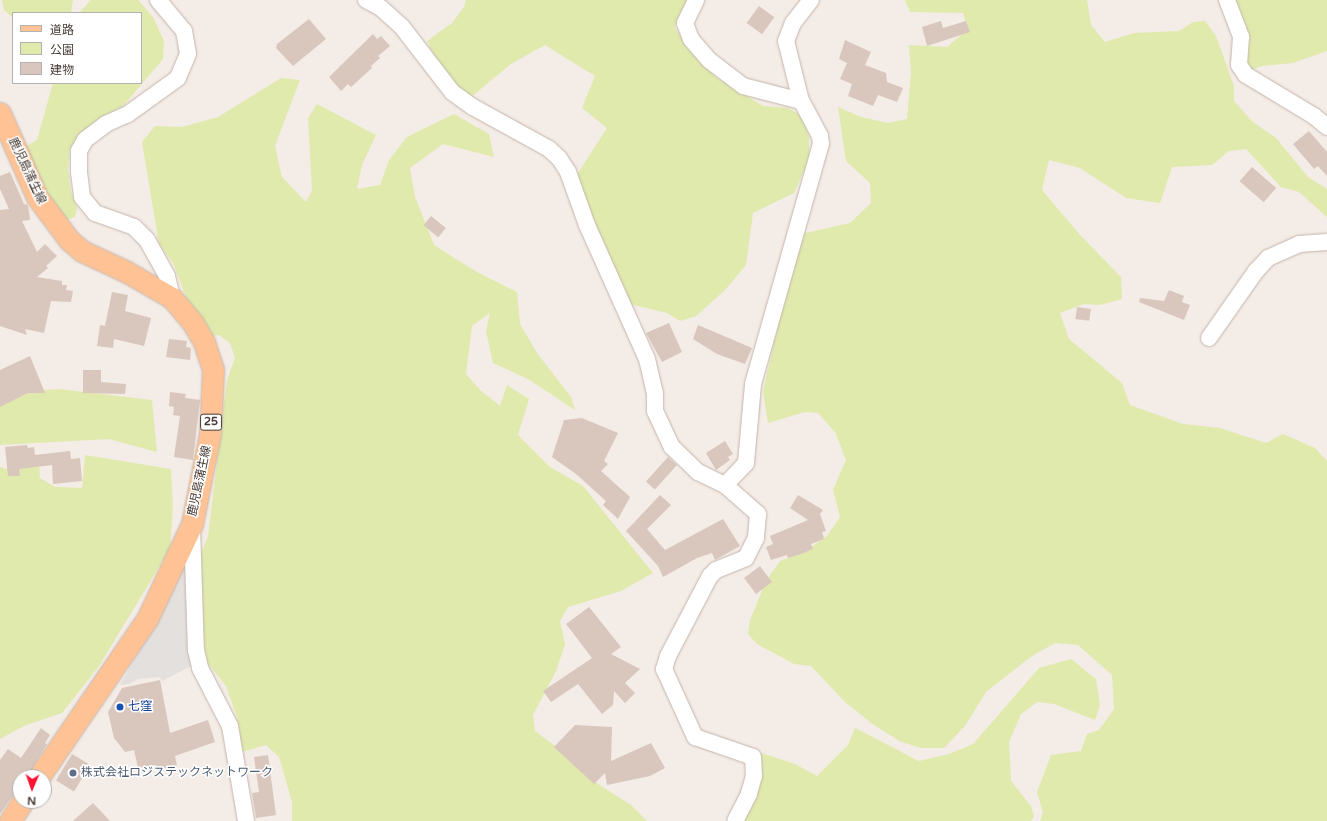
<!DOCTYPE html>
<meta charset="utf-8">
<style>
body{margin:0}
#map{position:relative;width:1327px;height:821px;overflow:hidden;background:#f4ece6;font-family:"Varela Round","Noto Sans JP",sans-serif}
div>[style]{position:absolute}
.green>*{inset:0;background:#e0eaad}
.parking>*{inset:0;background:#e4e0de}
.building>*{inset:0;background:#d9c7be;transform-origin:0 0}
.roads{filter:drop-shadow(0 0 1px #c3b4ab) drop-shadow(0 0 1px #c3b4ab)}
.minor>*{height:16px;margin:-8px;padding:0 8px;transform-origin:8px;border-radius:8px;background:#fff}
.major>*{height:21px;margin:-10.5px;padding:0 10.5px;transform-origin:10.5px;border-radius:10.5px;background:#ffc294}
.dots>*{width:11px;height:11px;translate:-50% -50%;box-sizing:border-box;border:2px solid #fff;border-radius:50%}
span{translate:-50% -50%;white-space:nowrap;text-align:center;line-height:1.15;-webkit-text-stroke:3px #fff;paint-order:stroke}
.shield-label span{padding:1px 3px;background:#fff;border:1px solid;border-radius:3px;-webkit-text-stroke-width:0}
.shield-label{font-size:11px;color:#473b35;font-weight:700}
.street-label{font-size:12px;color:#473b35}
.transit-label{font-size:12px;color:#164399}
.left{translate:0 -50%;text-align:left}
.service-label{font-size:12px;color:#4e5e75}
.legend{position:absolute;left:12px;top:12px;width:130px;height:72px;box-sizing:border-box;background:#fff;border:1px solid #b5b1ae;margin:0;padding:5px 7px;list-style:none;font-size:12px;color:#473b35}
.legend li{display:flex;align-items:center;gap:8px;height:20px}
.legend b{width:20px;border:1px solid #b5b1ae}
.north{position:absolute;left:12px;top:769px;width:40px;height:40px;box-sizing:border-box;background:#fff;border:1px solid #b5b1ae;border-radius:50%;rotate:182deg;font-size:11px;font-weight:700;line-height:16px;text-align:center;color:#473b35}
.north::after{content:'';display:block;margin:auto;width:14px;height:18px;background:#ff1232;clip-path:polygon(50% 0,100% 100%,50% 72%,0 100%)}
</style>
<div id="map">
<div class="green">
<i style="clip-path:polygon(2px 0,73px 0,71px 13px,13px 13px,13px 18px,4px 10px)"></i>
<i style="clip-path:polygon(91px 0,138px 0,153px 17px,164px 41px,163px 59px,124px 105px,82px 132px,70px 149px,68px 170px,71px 191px,77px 208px,75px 217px,64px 221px,50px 205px,25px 147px,37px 140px,53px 83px,141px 83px,141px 13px,79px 13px)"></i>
<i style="clip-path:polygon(466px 0,688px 0,677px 20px,675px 28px,693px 54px,717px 78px,763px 106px,788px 108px,802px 116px,809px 136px,809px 159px,794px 193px,753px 213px,746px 265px,725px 290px,696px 316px,680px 321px,667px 313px,630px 304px,583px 205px,578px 173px,607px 128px,582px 108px,595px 76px,545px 45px,511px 64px,471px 97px,463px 95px,442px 73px,427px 41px,452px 23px,464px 7px)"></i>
<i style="clip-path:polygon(905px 0,1087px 0,1091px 25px,1105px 42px,1134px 33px,1179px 31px,1193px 22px,1205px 21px,1216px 36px,1234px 86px,1234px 101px,1253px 122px,1276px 138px,1308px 177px,1327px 189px,1327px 217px,1299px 192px,1281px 187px,1246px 149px,1229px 151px,1212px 165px,1172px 167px,1160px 203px,1126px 198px,1080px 168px,1049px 160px,1042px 190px,1080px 235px,1121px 277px,1122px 299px,1100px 305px,1084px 304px,1060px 313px,1069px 339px,1122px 383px,1130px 405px,1183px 424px,1220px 428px,1266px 443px,1283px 434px,1315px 448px,1327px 461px,1327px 821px,1040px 821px,1043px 813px,1037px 792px,1051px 755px,1081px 751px,1087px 734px,1099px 730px,1114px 709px,1112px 675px,1078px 645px,1055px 643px,1032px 656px,986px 692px,965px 726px,944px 748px,921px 748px,901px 742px,874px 725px,845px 702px,811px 666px,794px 664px,757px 644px,748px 634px,750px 620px,766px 581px,780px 561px,804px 552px,827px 536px,840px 517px,833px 490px,846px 460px,835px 432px,818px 413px,805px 412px,768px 423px,763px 392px,786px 289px,805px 233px,850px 223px,871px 203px,870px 183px,846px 161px,838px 107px,861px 117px,888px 123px,907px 119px,911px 73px,909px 45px,947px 47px,968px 29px,963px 13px,910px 12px)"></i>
<i style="clip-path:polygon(1232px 0,1327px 0,1327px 51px,1293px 63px,1262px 66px,1246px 72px)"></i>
<i style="clip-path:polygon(281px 78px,300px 80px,275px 146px,282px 177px,306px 202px,312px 190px,308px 118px,317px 104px,376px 135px,362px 165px,357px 189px,380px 185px,389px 160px,407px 137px,454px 114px,489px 134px,494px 157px,443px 144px,410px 168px,415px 197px,434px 245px,475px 271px,517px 292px,520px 324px,537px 353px,571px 397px,575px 410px,528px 379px,493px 363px,486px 331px,490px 313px,472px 326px,466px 374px,480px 390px,500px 406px,507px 385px,529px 399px,518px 435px,550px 467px,583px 486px,653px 573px,621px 591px,568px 607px,560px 621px,565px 644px,556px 671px,533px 715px,535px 731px,567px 755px,598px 784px,631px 805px,647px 821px,292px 821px,292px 802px,279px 757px,266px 745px,242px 752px,237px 717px,226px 686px,206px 661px,197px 564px,208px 536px,224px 404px,227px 380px,235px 358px,230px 343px,219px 335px,209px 336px,188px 302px,173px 263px,159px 244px,142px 142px,155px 126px,182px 127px,218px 117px)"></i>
<i style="clip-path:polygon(59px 389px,152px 400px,157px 452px,109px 439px,0 445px,0 402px,18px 392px)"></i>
<i style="clip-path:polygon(85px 455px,171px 469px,173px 507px,170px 549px,99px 666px,62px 713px,24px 726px,0 739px,0 467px,6px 469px,39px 464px,40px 478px,55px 487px,82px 488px)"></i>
<i style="clip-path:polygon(1071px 659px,1096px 679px,1100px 705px,1095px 720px,1054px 704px,1037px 702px,1021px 714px,1009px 742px,1011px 781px,1031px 806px,1034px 816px,1031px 821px,730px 821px,738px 808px,761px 753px,795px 764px,817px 776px,848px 745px,855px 728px,919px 761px,949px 754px,973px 744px,1039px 668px)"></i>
</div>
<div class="parking">
<i style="clip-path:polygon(188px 548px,193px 665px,162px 681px,160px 677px,138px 679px,130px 684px,120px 685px,137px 655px,136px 645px)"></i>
</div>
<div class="building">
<i style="left:759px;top:6px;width:19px;height:21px;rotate:36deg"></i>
<i style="clip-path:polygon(309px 19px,326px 39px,293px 66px,276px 48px,277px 44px)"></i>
<i style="clip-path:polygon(941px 21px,943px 28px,966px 21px,970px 32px,927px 46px,922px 27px)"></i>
<i style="clip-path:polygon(373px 34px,377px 39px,381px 36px,390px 46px,378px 56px,380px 58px,371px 66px,372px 68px,351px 87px,348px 84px,341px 91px,329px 77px)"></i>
<i style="clip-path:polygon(845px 40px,871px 52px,865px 65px,886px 73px,887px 82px,903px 88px,897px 102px,878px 95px,873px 106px,848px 96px,852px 84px,840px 79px,847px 63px,839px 59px)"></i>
<i style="clip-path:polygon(1309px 131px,1327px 152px,1327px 176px,1318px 166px,1314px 169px,1293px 144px)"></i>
<i style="left:1252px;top:167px;width:32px;height:19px;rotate:41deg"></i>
<i style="clip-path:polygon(10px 172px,24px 204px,28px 205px,30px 220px,22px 221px,37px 252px,45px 244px,57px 256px,46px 266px,48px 268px,37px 277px,62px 281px,62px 285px,67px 285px,66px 290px,73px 291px,71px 302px,51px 301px,44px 333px,25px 329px,27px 335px,0 326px,0 210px,9px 209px,0 189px,0 176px)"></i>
<i style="left:431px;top:216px;width:19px;height:12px;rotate:39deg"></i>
<i style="clip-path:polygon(1169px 290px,1184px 296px,1182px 302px,1190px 305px,1184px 320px,1139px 302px,1140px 298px,1164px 301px)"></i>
<i style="clip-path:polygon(112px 292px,128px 295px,125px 311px,151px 318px,144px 346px,114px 339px,113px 348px,97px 346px,100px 325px,105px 326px)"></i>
<i style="left:1077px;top:307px;width:14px;height:12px;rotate:8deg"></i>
<i style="clip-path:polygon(669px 323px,682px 352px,662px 362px,646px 333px)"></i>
<i style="clip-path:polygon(698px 325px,752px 348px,745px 364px,717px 354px,693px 339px)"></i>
<i style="clip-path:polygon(169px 339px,187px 341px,186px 347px,191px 348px,190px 360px,166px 357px)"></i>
<i style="clip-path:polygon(30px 356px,45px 393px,28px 393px,0 407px,0 370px)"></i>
<i style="clip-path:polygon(83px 370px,101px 370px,101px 382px,126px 384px,125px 394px,83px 393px)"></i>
<i style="clip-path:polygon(170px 392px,186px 394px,185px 398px,200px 400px,193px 460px,174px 457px,180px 416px,173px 415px,174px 407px,169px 406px)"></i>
<i style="clip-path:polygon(582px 418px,618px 433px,604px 461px,608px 464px,601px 471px,630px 497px,618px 519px,603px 505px,606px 501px,576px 474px,552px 457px,564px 420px)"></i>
<i style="clip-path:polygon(725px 441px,733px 454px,728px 457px,730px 460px,716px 470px,706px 453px)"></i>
<i style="clip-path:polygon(27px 445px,28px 448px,34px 447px,35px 455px,70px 451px,71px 459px,80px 458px,82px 481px,53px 484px,52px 465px,19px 469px,20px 476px,8px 476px,5px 447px)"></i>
<i style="left:668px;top:457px;width:12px;height:33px;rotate:42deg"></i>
<i style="clip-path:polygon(660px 495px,671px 505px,647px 529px,665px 550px,723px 519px,740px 546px,715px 560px,712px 553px,697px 558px,663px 577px,658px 566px,626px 531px)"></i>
<i style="clip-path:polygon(798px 495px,823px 510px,820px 514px,826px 531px,822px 532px,824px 539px,811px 544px,813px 549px,801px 554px,788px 558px,787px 555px,771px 560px,766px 547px,773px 544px,770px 536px,808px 520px,790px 508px)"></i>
<i style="left:760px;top:566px;width:20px;height:20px;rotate:53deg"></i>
<i style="clip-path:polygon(589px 607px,621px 647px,611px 654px,640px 669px,625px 683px,635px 693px,625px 703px,614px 691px,613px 705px,602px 714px,578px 684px,551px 702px,543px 691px,592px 658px,566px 624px)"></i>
<i style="clip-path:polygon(160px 680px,170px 733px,208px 720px,215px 742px,175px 756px,177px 766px,157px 770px,156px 765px,138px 768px,134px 750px,125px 752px,114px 738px,108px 712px,122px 688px)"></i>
<i style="clip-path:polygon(575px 725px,612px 727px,611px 761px,651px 743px,665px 768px,650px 776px,607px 785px,605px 773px,594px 784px,554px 747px)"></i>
<i style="clip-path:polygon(41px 728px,50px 735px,45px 743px,47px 744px,27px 777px,20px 777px,20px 786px,0 814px,0 760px,8px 749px,21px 758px)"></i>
<i style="left:72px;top:754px;width:21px;height:31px;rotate:31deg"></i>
<i style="clip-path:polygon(268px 755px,276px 815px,256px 818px,252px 793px,259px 792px,254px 757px)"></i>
<i style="clip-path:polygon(93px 803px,110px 821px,73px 821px,85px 810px)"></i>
</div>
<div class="roads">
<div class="minor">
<i style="left:158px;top:0;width:40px;rotate:50deg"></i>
<i style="left:184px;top:31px;width:23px;rotate:80deg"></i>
<i style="left:188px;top:54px;width:26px;rotate:113deg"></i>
<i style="left:178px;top:78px;width:62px;rotate:144.2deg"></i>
<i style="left:128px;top:114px;width:24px;rotate:156deg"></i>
<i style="left:106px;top:124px;width:26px;rotate:143deg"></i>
<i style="left:85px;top:140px;width:13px;rotate:119deg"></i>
<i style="left:79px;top:151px;width:21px;rotate:90deg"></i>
<i style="left:79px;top:172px;width:25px;rotate:83deg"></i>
<i style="left:82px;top:197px;width:21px;rotate:51deg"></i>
<i style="left:95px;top:213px;width:41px;rotate:19.7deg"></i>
<i style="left:134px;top:227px;width:18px;rotate:45deg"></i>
<i style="left:147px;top:240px;width:41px;rotate:60.9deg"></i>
<i style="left:167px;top:276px;width:23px;rotate:77deg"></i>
<i style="left:366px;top:0;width:17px;rotate:28deg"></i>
<i style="left:381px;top:8px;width:28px;rotate:42deg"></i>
<i style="left:402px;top:27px;width:82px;rotate:52.4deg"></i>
<i style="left:452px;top:92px;width:26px;rotate:36deg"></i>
<i style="left:473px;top:107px;width:87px;rotate:28.9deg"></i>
<i style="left:549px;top:149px;width:13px;rotate:42deg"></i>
<i style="left:559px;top:158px;width:17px;rotate:57deg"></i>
<i style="left:568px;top:172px;width:56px;rotate:70.3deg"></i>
<i style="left:587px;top:225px;width:147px;rotate:65.9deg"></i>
<i style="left:647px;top:359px;width:36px;rotate:77deg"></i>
<i style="left:655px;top:394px;width:17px;rotate:90deg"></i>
<i style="left:655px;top:411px;width:40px;rotate:65deg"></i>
<i style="left:672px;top:447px;width:36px;rotate:44deg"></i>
<i style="left:698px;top:472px;width:30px;rotate:26deg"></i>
<i style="left:725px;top:485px;width:30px;rotate:-46deg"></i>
<i style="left:746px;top:463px;width:79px;rotate:-84.9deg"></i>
<i style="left:753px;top:384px;width:249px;rotate:-74.2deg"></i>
<i style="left:821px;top:144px;width:8px;rotate:-97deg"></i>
<i style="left:820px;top:136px;width:40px;rotate:-118deg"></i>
<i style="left:801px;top:101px;width:60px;rotate:-165.5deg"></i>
<i style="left:743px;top:86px;width:43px;rotate:-142.6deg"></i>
<i style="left:709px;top:60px;width:28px;rotate:-131deg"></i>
<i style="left:691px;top:39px;width:17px;rotate:-111deg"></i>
<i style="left:685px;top:23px;width:25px;rotate:-64deg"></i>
<i style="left:1227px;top:0;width:40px;rotate:69deg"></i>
<i style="left:1241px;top:37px;width:28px;rotate:94deg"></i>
<i style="left:1239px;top:65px;width:12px;rotate:55deg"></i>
<i style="left:1246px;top:75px;width:79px;rotate:31.1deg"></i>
<i style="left:1314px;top:116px;width:17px;rotate:40deg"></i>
<i style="left:801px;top:101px;width:62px;rotate:-104deg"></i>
<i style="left:786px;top:41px;width:19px;rotate:-69deg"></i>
<i style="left:793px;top:23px;width:29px;rotate:-52deg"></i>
<i style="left:1209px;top:338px;width:82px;rotate:-55deg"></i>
<i style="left:1256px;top:271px;width:18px;rotate:-47deg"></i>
<i style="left:1268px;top:258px;width:34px;rotate:-24deg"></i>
<i style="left:1299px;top:244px;width:28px;rotate:-4deg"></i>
<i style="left:725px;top:485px;width:44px;rotate:41.3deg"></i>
<i style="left:758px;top:514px;width:24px;rotate:95deg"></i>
<i style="left:756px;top:538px;width:22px;rotate:117deg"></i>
<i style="left:746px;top:558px;width:32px;rotate:158deg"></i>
<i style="left:716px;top:570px;width:8px;rotate:135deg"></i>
<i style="left:710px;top:576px;width:90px;rotate:117.7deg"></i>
<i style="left:668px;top:656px;width:14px;rotate:107deg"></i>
<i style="left:664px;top:669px;width:75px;rotate:65.5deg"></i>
<i style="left:695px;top:737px;width:61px;rotate:19deg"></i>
<i style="left:753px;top:757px;width:19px;rotate:87deg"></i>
<i style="left:754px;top:776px;width:19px;rotate:106deg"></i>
<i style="left:749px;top:794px;width:30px;rotate:117deg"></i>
<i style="left:192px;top:526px;width:124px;rotate:88.2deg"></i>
<i style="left:196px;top:650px;width:18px;rotate:77deg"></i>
<i style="left:200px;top:668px;width:65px;rotate:62.7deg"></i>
<i style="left:230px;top:726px;width:96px;rotate:80.4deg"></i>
</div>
<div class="major">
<i style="left:0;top:113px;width:92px;rotate:66.2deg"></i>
<i style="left:37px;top:197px;width:54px;rotate:53.3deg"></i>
<i style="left:69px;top:240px;width:17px;rotate:40deg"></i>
<i style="left:82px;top:251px;width:50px;rotate:25deg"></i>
<i style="left:127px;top:272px;width:52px;rotate:30deg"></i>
<i style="left:172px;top:298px;width:33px;rotate:50deg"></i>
<i style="left:193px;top:323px;width:22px;rotate:60deg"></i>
<i style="left:204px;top:342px;width:29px;rotate:72deg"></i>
<i style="left:213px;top:370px;width:64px;rotate:92.7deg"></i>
<i style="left:210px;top:434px;width:92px;rotate:101.3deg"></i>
<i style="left:192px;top:524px;width:105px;rotate:115.3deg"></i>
<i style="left:147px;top:619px;width:191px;rotate:124.4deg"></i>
<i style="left:10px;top:821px;width:24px;rotate:-57deg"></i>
</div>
</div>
<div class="dots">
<i style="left:120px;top:707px;background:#1a4fb4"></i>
<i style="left:73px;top:773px;background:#5c6f8a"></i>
</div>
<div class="shield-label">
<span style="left:211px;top:422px">25</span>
</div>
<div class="street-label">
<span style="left:27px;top:171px;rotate:65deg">鹿児島蒲生線</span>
<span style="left:200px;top:481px;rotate:-78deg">鹿児島蒲生線</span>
</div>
<div class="transit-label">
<span class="left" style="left:128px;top:707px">七窪</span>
</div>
<div class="service-label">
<span class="left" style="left:81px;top:773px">株式会社ロジステックネットワーク</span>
</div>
<ul class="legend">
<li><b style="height:5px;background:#ffc294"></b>道路</li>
<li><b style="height:11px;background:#e0eaad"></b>公園</li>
<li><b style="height:11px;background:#d9c7be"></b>建物</li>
</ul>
<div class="north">N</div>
</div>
